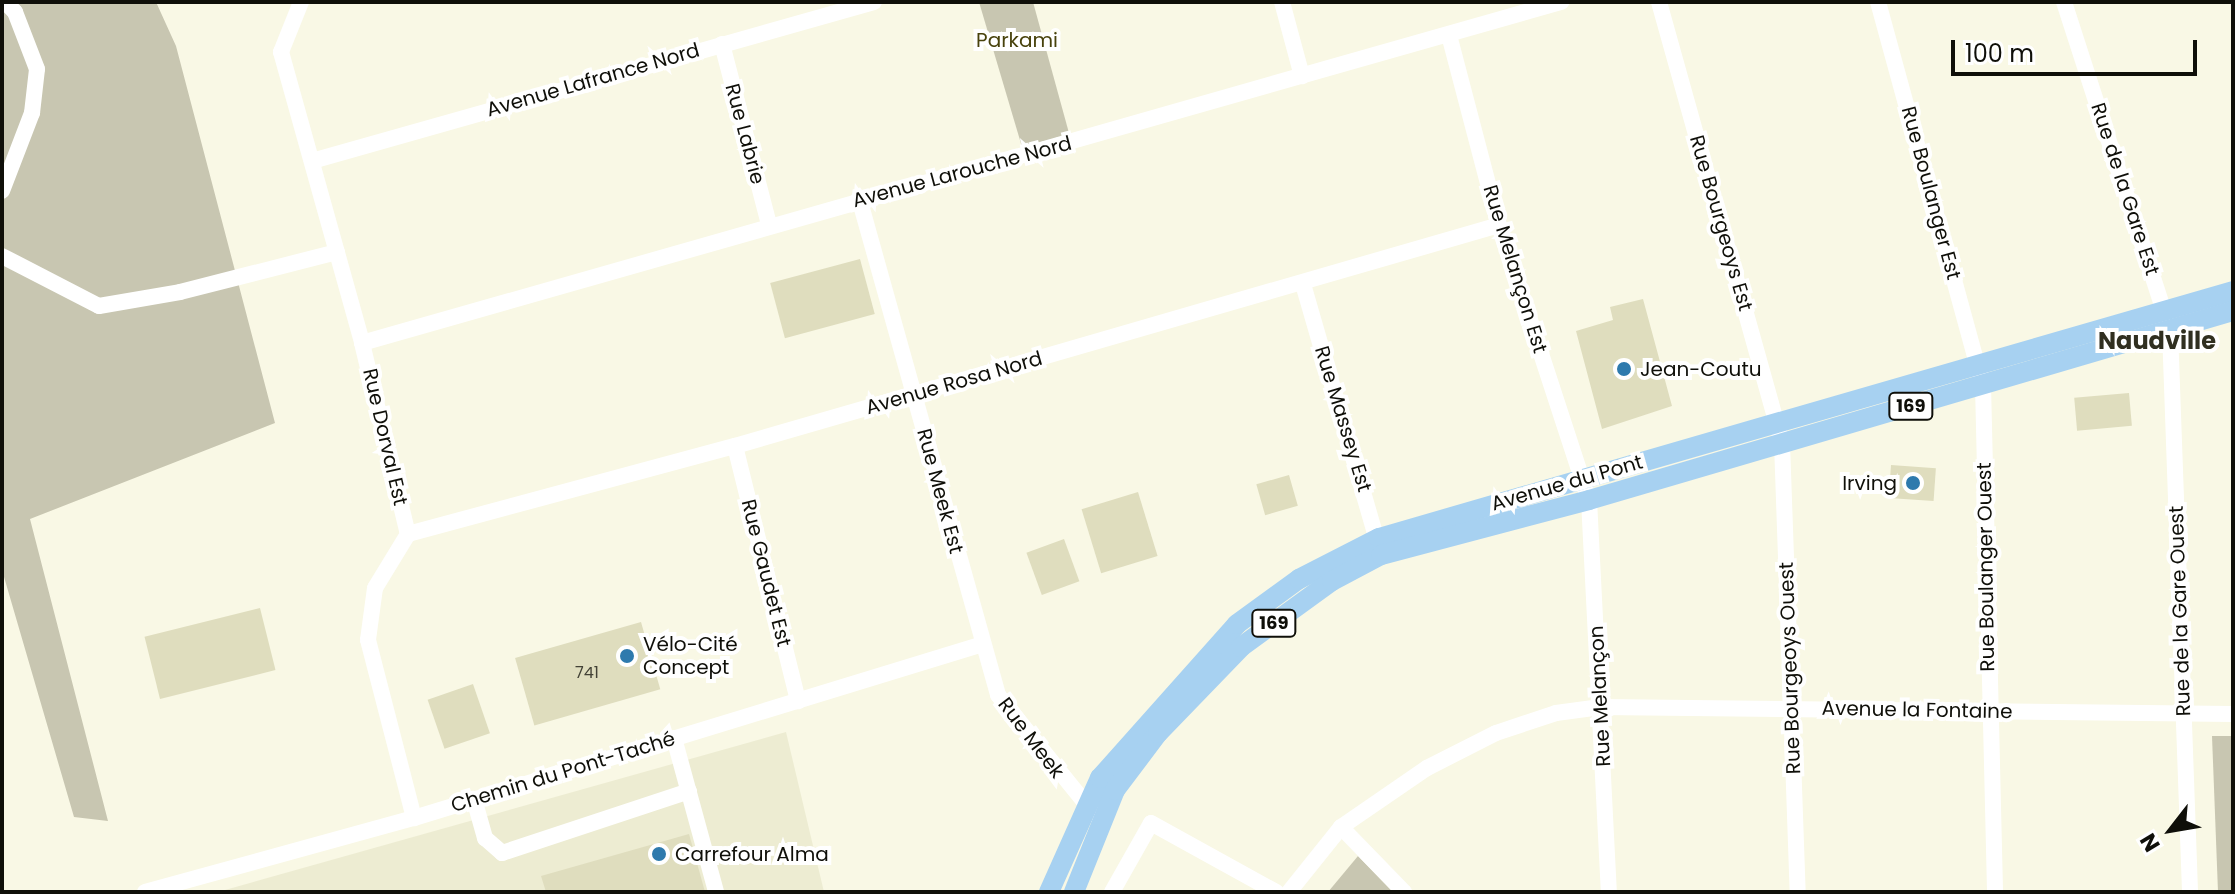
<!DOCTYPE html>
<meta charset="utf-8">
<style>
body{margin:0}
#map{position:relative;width:2235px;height:894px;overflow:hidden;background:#f9f8e5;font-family:Poppins,sans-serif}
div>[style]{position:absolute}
.built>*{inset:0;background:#edecd2}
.green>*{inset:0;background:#c8c6b1}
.building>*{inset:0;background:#dfddbe;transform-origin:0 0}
.minor>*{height:16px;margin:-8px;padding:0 8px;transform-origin:8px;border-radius:8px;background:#fff}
.major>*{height:20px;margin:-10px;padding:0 10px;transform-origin:10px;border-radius:10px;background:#a7d1f1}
.dots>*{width:22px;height:22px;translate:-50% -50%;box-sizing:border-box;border:4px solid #fff;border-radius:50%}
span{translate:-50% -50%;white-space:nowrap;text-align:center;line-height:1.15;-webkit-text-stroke:8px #fff;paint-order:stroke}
.number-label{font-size:16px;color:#434236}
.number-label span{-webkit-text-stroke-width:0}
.shield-label span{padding:2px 6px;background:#fff;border:2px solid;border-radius:6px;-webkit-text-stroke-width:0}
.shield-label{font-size:18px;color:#0f0f09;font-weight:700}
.park-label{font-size:20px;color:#48420c}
.street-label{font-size:20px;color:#0f0f09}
.poi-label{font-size:20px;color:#0f0f09}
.left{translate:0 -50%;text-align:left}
.right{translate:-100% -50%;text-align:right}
.quarter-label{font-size:24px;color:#302f20;font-weight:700}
.frame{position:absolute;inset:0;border:4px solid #0f0f09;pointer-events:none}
.north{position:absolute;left:2131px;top:790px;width:80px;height:80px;-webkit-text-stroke:6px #fff;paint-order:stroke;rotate:239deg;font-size:22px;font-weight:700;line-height:32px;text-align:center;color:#0f0f09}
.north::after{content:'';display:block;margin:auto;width:28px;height:36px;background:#0f0f09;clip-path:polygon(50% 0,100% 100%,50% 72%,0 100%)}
.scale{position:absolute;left:1951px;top:40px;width:246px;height:36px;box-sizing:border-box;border:4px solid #0f0f09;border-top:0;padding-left:10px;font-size:24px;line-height:28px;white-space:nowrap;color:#0f0f09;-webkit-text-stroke:6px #fff;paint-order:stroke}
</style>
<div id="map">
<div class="built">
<i style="clip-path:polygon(786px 732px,824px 892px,218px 892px)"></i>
</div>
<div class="green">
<i style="clip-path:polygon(2px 2px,156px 2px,176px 46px,275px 423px,30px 519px,108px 821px,74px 817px,2px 570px)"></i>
<i style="clip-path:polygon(979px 2px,1033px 2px,1072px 144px,1025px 157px)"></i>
<i style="clip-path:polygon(2212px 736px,2233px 736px,2233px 892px,2218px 892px)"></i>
<i style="clip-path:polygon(1358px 856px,1393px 892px,1328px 892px)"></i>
</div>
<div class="building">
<i style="left:860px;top:259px;width:57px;height:93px;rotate:75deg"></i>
<i style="clip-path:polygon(1643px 299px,1672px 406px,1602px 429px,1576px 331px,1613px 320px,1610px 307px)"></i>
<i style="left:2129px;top:393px;width:33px;height:55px;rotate:85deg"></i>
<i style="left:1891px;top:465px;width:45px;height:33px;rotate:4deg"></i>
<i style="left:1289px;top:475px;width:32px;height:34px;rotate:74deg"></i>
<i style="left:1138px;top:492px;width:67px;height:59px;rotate:73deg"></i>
<i style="left:1064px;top:539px;width:45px;height:40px;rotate:70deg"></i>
<i style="left:260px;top:608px;width:64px;height:119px;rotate:76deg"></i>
<i style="left:641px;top:622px;width:70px;height:131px;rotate:74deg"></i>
<i style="left:473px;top:684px;width:52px;height:48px;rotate:71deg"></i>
<i style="clip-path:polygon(689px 834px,705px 892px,546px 892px,541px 876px)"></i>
</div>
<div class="minor">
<i style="left:301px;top:2px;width:54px;rotate:111.8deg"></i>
<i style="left:281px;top:52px;width:302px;rotate:74.4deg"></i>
<i style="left:362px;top:343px;width:196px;rotate:76.5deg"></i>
<i style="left:408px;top:534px;width:63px;rotate:121.4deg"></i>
<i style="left:375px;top:588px;width:52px;rotate:97.7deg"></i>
<i style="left:368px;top:640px;width:184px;rotate:75.5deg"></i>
<i style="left:1282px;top:2px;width:77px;rotate:74.9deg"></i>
<i style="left:1659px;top:2px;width:458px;rotate:74.4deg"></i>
<i style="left:1782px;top:443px;width:449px;rotate:88deg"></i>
<i style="left:1878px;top:2px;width:397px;rotate:74.7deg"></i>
<i style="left:1983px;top:385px;width:507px;rotate:88.64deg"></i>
<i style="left:2064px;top:2px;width:345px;rotate:72.1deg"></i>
<i style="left:2170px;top:330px;width:562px;rotate:87.96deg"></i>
<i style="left:1449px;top:35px;width:196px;rotate:75.3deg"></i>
<i style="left:1499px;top:225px;width:289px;rotate:71.9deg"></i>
<i style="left:1589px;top:500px;width:393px;rotate:87.1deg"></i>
<i style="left:722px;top:44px;width:186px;rotate:75.4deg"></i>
<i style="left:312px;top:161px;width:584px;rotate:-15.8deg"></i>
<i style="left:2px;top:191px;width:84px;rotate:-69deg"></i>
<i style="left:32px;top:113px;width:44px;rotate:-83.5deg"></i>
<i style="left:37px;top:69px;width:61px;rotate:-111.1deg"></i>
<i style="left:15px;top:12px;width:14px;rotate:-135deg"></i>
<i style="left:859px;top:198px;width:516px;rotate:74.37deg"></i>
<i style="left:998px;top:695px;width:154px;rotate:51.1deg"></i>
<i style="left:2px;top:256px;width:109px;rotate:27.3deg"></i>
<i style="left:99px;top:306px;width:82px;rotate:-9.8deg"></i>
<i style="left:180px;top:292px;width:162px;rotate:-14.3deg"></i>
<i style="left:1303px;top:284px;width:277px;rotate:73.9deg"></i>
<i style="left:362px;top:343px;width:1247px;rotate:-15.88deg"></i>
<i style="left:735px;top:446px;width:263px;rotate:76.1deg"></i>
<i style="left:408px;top:534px;width:339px;rotate:-15.1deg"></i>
<i style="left:735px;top:446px;width:795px;rotate:-16.13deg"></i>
<i style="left:674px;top:738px;width:160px;rotate:74.7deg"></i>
<i style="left:474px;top:799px;width:41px;rotate:74.2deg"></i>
<i style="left:485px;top:838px;width:23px;rotate:41deg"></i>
<i style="left:502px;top:853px;width:197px;rotate:-18.3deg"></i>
<i style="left:1341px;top:827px;width:91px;rotate:45.9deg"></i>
<i style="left:145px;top:892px;width:279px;rotate:-15.4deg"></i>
<i style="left:414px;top:818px;width:592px;rotate:-17deg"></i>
<i style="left:1112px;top:892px;width:79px;rotate:-60.5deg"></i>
<i style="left:1151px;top:823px;width:143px;rotate:28.9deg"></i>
<i style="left:1289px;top:892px;width:83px;rotate:-51.3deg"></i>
<i style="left:1341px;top:827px;width:104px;rotate:-34.5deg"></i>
<i style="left:1427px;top:768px;width:77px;rotate:-26.9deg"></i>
<i style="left:1496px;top:733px;width:63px;rotate:-18.4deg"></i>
<i style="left:1556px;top:713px;width:45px;rotate:-7.6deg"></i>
<i style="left:1601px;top:707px;width:632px;rotate:0.63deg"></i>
</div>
<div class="major">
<i style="left:1049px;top:892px;width:125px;rotate:-65.9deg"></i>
<i style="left:1100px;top:778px;width:206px;rotate:-48.3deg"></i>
<i style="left:1237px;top:624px;width:77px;rotate:-36deg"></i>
<i style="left:1299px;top:579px;width:90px;rotate:-27.1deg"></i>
<i style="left:1379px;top:538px;width:889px;rotate:-16.13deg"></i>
<i style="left:1074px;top:892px;width:110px;rotate:-68.1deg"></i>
<i style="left:1115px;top:790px;width:71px;rotate:-53deg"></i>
<i style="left:1158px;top:733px;width:120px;rotate:-46deg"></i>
<i style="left:1241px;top:647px;width:112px;rotate:-36deg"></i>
<i style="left:1332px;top:581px;width:55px;rotate:-28deg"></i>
<i style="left:1381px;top:555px;width:215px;rotate:-14.8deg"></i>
<i style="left:1589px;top:500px;width:671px;rotate:-16.36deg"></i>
</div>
<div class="dots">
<i style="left:1624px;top:369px;background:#2e7aad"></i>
<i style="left:1913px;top:483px;background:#2e7aad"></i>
<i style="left:627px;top:656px;background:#2e7aad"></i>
<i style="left:659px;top:854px;background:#2e7aad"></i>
</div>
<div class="number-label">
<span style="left:587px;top:673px">741</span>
</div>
<div class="shield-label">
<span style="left:1911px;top:406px">169</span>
<span style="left:1274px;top:623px">169</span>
</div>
<div class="park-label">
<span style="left:1017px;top:40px">Parkami</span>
</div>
<div class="street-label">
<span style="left:593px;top:80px;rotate:-16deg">Avenue Lafrance Nord</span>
<span style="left:745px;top:134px;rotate:75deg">Rue Labrie</span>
<span style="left:962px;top:172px;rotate:-15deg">Avenue Larouche Nord</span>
<span style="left:2125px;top:189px;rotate:72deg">Rue de la Gare Est</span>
<span style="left:1931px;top:193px;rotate:75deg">Rue Boulanger Est</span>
<span style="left:1721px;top:223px;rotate:74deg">Rue Bourgeoys Est</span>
<span style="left:1515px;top:269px;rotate:73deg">Rue Melançon Est</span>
<span style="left:954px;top:383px;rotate:-16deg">Avenue Rosa Nord</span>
<span style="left:1343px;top:419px;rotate:73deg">Rue Massey Est</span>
<span style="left:385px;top:437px;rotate:77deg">Rue Dorval Est</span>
<span style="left:1567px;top:483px;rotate:-16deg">Avenue du Pont</span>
<span style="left:940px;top:491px;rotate:75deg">Rue Meek Est</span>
<span style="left:1986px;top:567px;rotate:-91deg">Rue Boulanger Ouest</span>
<span style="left:766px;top:573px;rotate:76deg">Rue Gaudet Est</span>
<span style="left:2180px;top:611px;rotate:-92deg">Rue de la Gare Ouest</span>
<span style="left:1790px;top:668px;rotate:-92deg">Rue Bourgeoys Ouest</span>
<span style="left:1600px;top:696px;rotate:-93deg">Rue Melançon</span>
<span style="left:1917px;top:710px;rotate:1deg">Avenue la Fontaine</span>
<span style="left:1031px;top:738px;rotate:53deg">Rue Meek</span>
<span style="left:563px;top:772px;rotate:-17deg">Chemin du Pont-Taché</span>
</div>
<div class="poi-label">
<span class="left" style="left:1640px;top:369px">Jean-Coutu</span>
<span class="right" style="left:1897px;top:483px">Irving</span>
<span class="left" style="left:643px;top:656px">Vélo-Cité<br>Concept</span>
<span class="left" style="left:675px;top:854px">Carrefour Alma</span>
</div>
<div class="quarter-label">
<span style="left:2157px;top:341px">Naudville</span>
</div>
<div class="frame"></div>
<div class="north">N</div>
<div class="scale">100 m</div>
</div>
